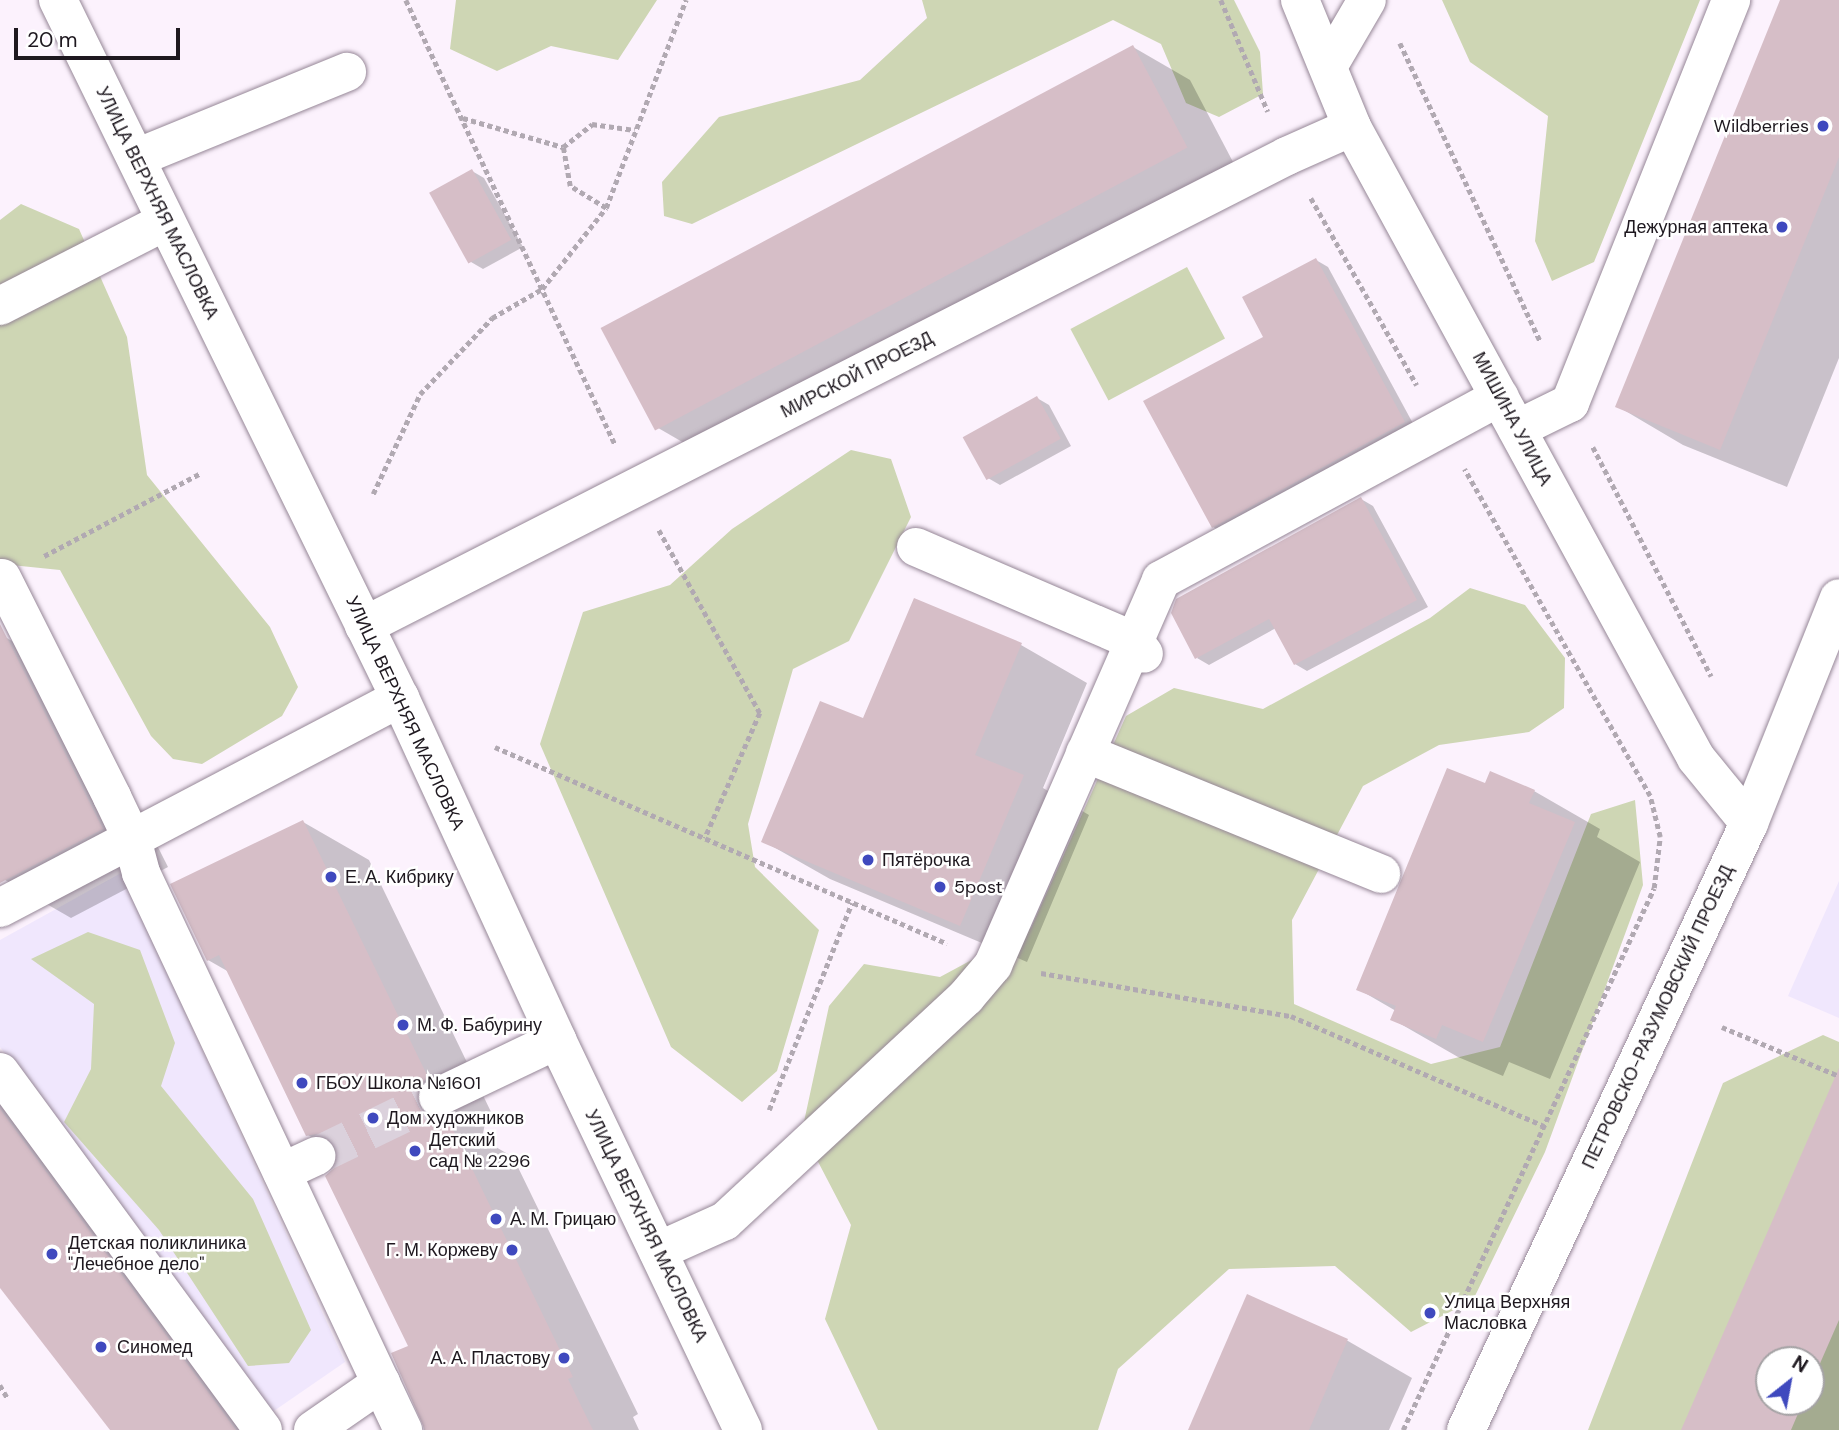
<!DOCTYPE html>
<meta charset="utf-8">
<style>
body{margin:0}
#map{position:relative;width:1839px;height:1430px;overflow:hidden;background:#fcf2fd;font-family:"DM Sans",sans-serif}
div>[style]{position:absolute}
.education>*{inset:0;background:#f0e7fd}
.green>*{inset:0;background:#ced6b4;transform-origin:0 0}
.shadow>*{inset:0;background:#0003}
.building>*{inset:0;background:#d6bec7;transform-origin:0 0}
.minor-tunnel>*{height:38px;margin-top:-19px;transform-origin:0;background:repeating-linear-gradient(90deg,#dbd1dc 0 38px,transparent 0 57px)}
.path>*{height:4.5px;margin-top:-2.25px;transform-origin:0;background:repeating-linear-gradient(90deg,#b1a9b2 0 5px,transparent 0 8.5px)}
.roads{filter:drop-shadow(0 0 2px #968797) drop-shadow(0 0 2px #968797)}
.minor>*{height:38px;margin:-19px;padding:0 19px;transform-origin:19px;border-radius:19px;background:#fff}
.dots>*{width:19px;height:19px;translate:-50% -50%;box-sizing:border-box;border:4px solid #fff;border-radius:50%}
span{translate:-50% -50%;white-space:nowrap;text-align:center;line-height:1.15;-webkit-text-stroke:5px #fff;paint-order:stroke}
.poi-label{font-size:18px;color:#1e181f}
.right{translate:-100% -50%;text-align:right}
.left{translate:0 -50%;text-align:left}
.street-label{font-size:18px;color:#1e181f}
.north{position:absolute;left:1755px;top:1346px;width:70px;height:70px;box-sizing:border-box;background:#fff;border:2px solid #a5a3a5;border-radius:50%;rotate:31deg;font-size:19px;font-weight:700;line-height:28px;text-align:center;color:#1e181f}
.north::after{content:'';display:block;margin:auto;width:24px;height:32px;background:#3f49be;clip-path:polygon(50% 0,100% 100%,50% 72%,0 100%)}
.scale{position:absolute;left:14px;top:28px;width:166px;height:32px;box-sizing:border-box;border:4px solid #1e181f;border-top:0;padding-left:9px;font-size:21px;line-height:24px;white-space:nowrap;color:#1e181f;-webkit-text-stroke:5px #fff;paint-order:stroke}
</style>
<div id="map">
<div class="education">
<i style="clip-path:polygon(121px 873px,345px 1362px,268px 1415px,0 1047px,0 940px)"></i>
<i style="clip-path:polygon(1839px 881px,1839px 1018px,1788px 996px)"></i>
</div>
<div class="green">
<i style="clip-path:polygon(456px 0,657px 0,618px 60px,551px 46px,497px 71px,450px 49px)"></i>
<i style="clip-path:polygon(922px 0,1234px 0,1260px 52px,1263px 94px,1219px 117px,1186px 103px,1161px 44px,1113px 20px,692px 224px,664px 216px,662px 182px,719px 117px,860px 80px,927px 18px)"></i>
<i style="clip-path:polygon(1442px 0,1700px 0,1594px 262px,1552px 281px,1535px 241px,1548px 116px,1470px 62px)"></i>
<i style="clip-path:polygon(21px 204px,79px 229px,127px 337px,147px 475px,270px 627px,298px 687px,282px 716px,202px 764px,173px 759px,151px 736px,60px 570px,11px 565px,0 572px,0 220px)"></i>
<i style="left:1187px;top:267px;width:81px;height:132px;rotate:62deg"></i>
<i style="clip-path:polygon(851px 450px,891px 459px,911px 517px,849px 641px,793px 669px,748px 824px,755px 867px,819px 930px,777px 1071px,742px 1102px,671px 1047px,540px 744px,583px 612px,670px 585px,732px 529px)"></i>
<i style="clip-path:polygon(1470px 588px,1525px 605px,1565px 658px,1564px 708px,1529px 732px,1439px 745px,1363px 786px,1292px 920px,1294px 1004px,1431px 1064px,1500px 1047px,1591px 814px,1635px 800px,1643px 885px,1545px 1152px,1473px 1300px,1411px 1332px,1335px 1266px,1229px 1269px,1118px 1369px,1098px 1430px,878px 1430px,825px 1319px,851px 1225px,802px 1131px,829px 1006px,864px 964px,940px 977px,1031px 928px,1126px 716px,1174px 688px,1263px 709px,1430px 618px)"></i>
<i style="clip-path:polygon(88px 932px,140px 950px,175px 1043px,161px 1086px,253px 1199px,311px 1330px,289px 1363px,248px 1366px,159px 1230px,64px 1122px,91px 1069px,94px 1004px,31px 959px)"></i>
<i style="clip-path:polygon(evenodd,1823px 1035px,1839px 1042px,1839px 1430px,1588px 1430px,1723px 1083px,1823px 1035px,1769px 1360px,1811px 1360px,1811px 1402px,1769px 1402px,1769px 1360px)"></i>
</div>
<div class="shadow">
<i style="clip-path:polygon(1782px 0,1839px 0,1839px 358px,1787px 487px,1683px 445px,1617px 406px)"></i>
<i style="clip-path:polygon(1133px 47px,1190px 80px,1243px 181px,710px 458px,653px 425px)"></i>
<i style="clip-path:polygon(472px 171px,484px 178px,523px 247px,483px 269px,471px 262px)"></i>
<i style="clip-path:polygon(1316px 260px,1328px 267px,1416px 429px,1225px 534px,1213px 527px,1266px 337px)"></i>
<i style="clip-path:polygon(1037px 398px,1049px 405px,1071px 446px,1000px 485px,988px 478px)"></i>
<i style="clip-path:polygon(1361px 499px,1373px 506px,1428px 607px,1307px 671px,1295px 664px,1276px 628px,1209px 665px,1197px 658px)"></i>
<i style="clip-path:polygon(915px 600px,1021px 645px,1087px 683px,1043px 788px,1089px 815px,1027px 962px,830px 879px,763px 841px,864px 721px)"></i>
<i style="clip-path:polygon(5px 637px,71px 675px,168px 867px,71px 918px,5px 880px,0 871px,0 639px)"></i>
<i style="clip-path:polygon(1486px 785px,1534px 791px,1600px 829px,1597px 837px,1640px 862px,1550px 1079px,1509px 1062px,1503px 1076px,1458px 1057px,1392px 1019px,1396px 1011px,1358px 989px)"></i>
<i style="clip-path:polygon(303px 822px,369px 860px,493px 1116px,485px 1123px,482px 1139px,513px 1157px,638px 1414px,633px 1417px,639px 1430px,424px 1430px,410px 1346px,336px 1169px,339px 1153px,308px 1135px,229px 972px,208px 960px)"></i>
<i style="clip-path:polygon(0 1090px,260px 1430px,112px 1430px,0 1285px)"></i>
<i style="clip-path:polygon(evenodd,1839px 1123px,1839px 1430px,1683px 1430px,1839px 1123px,1769px 1360px,1811px 1360px,1811px 1402px,1769px 1402px,1769px 1360px)"></i>
<i style="clip-path:polygon(1248px 1297px,1348px 1341px,1412px 1378px,1389px 1430px,1190px 1430px)"></i>
</div>
<div class="building">
<i style="clip-path:polygon(1780px 0,1839px 0,1839px 157px,1720px 450px,1615px 407px)"></i>
<i style="left:1133px;top:45px;width:116px;height:603px;rotate:62deg"></i>
<i style="left:472px;top:169px;width:81px;height:49px;rotate:61deg"></i>
<i style="clip-path:polygon(1316px 258px,1405px 422px,1212px 528px,1143px 401px,1263px 337px,1242px 297px)"></i>
<i style="left:1037px;top:396px;width:49px;height:85px;rotate:61deg"></i>
<i style="clip-path:polygon(1361px 497px,1417px 600px,1294px 665px,1269px 619px,1195px 659px,1171px 613px,1176px 599px)"></i>
<i style="clip-path:polygon(914px 598px,1022px 643px,975px 755px,1024px 775px,960px 926px,761px 842px,820px 701px,863px 718px)"></i>
<i style="clip-path:polygon(0 624px,103px 829px,0 883px)"></i>
<i style="clip-path:polygon(1447px 768px,1485px 783px,1490px 771px,1535px 790px,1529px 803px,1575px 822px,1483px 1042px,1442px 1025px,1436px 1039px,1390px 1020px,1396px 1006px,1356px 990px)"></i>
<i style="clip-path:polygon(303px 820px,428px 1077px,420px 1085px,416px 1095px,418px 1106px,426px 1115px,437px 1119px,447px 1117px,573px 1377px,568px 1379px,593px 1430px,425px 1430px,391px 1353px,408px 1346px,325px 1176px,334px 1168px,338px 1157px,336px 1147px,328px 1138px,317px 1134px,306px 1136px,219px 955px,207px 961px,170px 884px)"></i>
<i style="clip-path:polygon(1839px 1068px,1839px 1320px,1811px 1384px,1811px 1360px,1769px 1360px,1769px 1402px,1803px 1402px,1791px 1430px,1681px 1430px)"></i>
<i style="clip-path:polygon(0 1109px,236px 1430px,110px 1430px,0 1288px)"></i>
<i style="clip-path:polygon(1247px 1294px,1348px 1339px,1309px 1430px,1188px 1430px)"></i>
</div>
<div class="minor-tunnel">
<i style="left:316px;top:1156px;width:136px;rotate:-25.8deg"></i>
</div>
<div class="path">
<i style="left:406px;top:0;width:492px;rotate:64.8deg"></i>
<i style="left:1221px;top:0;width:121px;rotate:67.2deg"></i>
<i style="left:1400px;top:43px;width:331px;rotate:64.8deg"></i>
<i style="left:463px;top:118px;width:104px;rotate:16.2deg"></i>
<i style="left:1311px;top:198px;width:215px;rotate:60.5deg"></i>
<i style="left:606px;top:208px;width:42px;rotate:-148.6deg"></i>
<i style="left:570px;top:186px;width:40px;rotate:-100deg"></i>
<i style="left:563px;top:147px;width:37px;rotate:-38deg"></i>
<i style="left:592px;top:124px;width:43px;rotate:7.9deg"></i>
<i style="left:1593px;top:447px;width:258px;rotate:62.7deg"></i>
<i style="left:373px;top:494px;width:110px;rotate:-64.8deg"></i>
<i style="left:420px;top:394px;width:105px;rotate:-46.5deg"></i>
<i style="left:492px;top:318px;width:58px;rotate:-30.1deg"></i>
<i style="left:542px;top:289px;width:103px;rotate:-51.7deg"></i>
<i style="left:606px;top:208px;width:223px;rotate:-69deg"></i>
<i style="left:659px;top:530px;width:209px;rotate:61.1deg"></i>
<i style="left:760px;top:713px;width:137px;rotate:113.7deg"></i>
<i style="left:44px;top:556px;width:178px;rotate:-27.9deg"></i>
<i style="left:495px;top:747px;width:493px;rotate:23.5deg"></i>
<i style="left:1041px;top:973px;width:254px;rotate:9.8deg"></i>
<i style="left:1291px;top:1016px;width:276px;rotate:23.5deg"></i>
<i style="left:1722px;top:1027px;width:127px;rotate:22.7deg"></i>
<i style="left:769px;top:1110px;width:223px;rotate:-68.2deg"></i>
<i style="left:0;top:1385px;width:14px;rotate:60deg"></i>
<i style="left:1403px;top:1430px;width:597px;rotate:-65.15deg"></i>
<i style="left:1654px;top:888px;width:51px;rotate:-83.3deg"></i>
<i style="left:1660px;top:837px;width:42px;rotate:-103.7deg"></i>
<i style="left:1650px;top:796px;width:376px;rotate:-119.6deg"></i>
</div>
<div class="roads">
<div class="minor">
<i style="left:58px;top:0;width:777px;rotate:63.9deg"></i>
<i style="left:400px;top:698px;width:376px;rotate:65.3deg"></i>
<i style="left:557px;top:1040px;width:432px;rotate:64.5deg"></i>
<i style="left:1300px;top:0;width:137px;rotate:67.7deg"></i>
<i style="left:1352px;top:127px;width:719px;rotate:61.4deg"></i>
<i style="left:1696px;top:758px;width:84px;rotate:50.8deg"></i>
<i style="left:1329px;top:65px;width:75px;rotate:-59.7deg"></i>
<i style="left:136px;top:158px;width:228px;rotate:-22.2deg"></i>
<i style="left:0;top:306px;width:186px;rotate:-27.1deg"></i>
<i style="left:1517px;top:429px;width:59px;rotate:-26.1deg"></i>
<i style="left:1570px;top:403px;width:434px;rotate:-68.2deg"></i>
<i style="left:916px;top:547px;width:237px;rotate:23.3deg"></i>
<i style="left:1134px;top:641px;width:16px;rotate:52deg"></i>
<i style="left:2px;top:578px;width:245px;rotate:63.3deg"></i>
<i style="left:112px;top:797px;width:47px;rotate:64.5deg"></i>
<i style="left:132px;top:839px;width:35px;rotate:75deg"></i>
<i style="left:141px;top:873px;width:616px;rotate:64.81deg"></i>
<i style="left:364px;top:626px;width:1036px;rotate:-26.99deg"></i>
<i style="left:1287px;top:156px;width:71px;rotate:-24deg"></i>
<i style="left:1085px;top:753px;width:320px;rotate:22.2deg"></i>
<i style="left:0;top:908px;width:452px;rotate:-27.7deg"></i>
<i style="left:0;top:1072px;width:444px;rotate:53.7deg"></i>
<i style="left:438px;top:1097px;width:132px;rotate:-25.6deg"></i>
<i style="left:282px;top:1172px;width:38px;rotate:-25deg"></i>
<i style="left:658px;top:1251px;width:73px;rotate:-24.1deg"></i>
<i style="left:725px;top:1221px;width:329px;rotate:-42.9deg"></i>
<i style="left:966px;top:997px;width:42px;rotate:-49.8deg"></i>
<i style="left:993px;top:965px;width:420px;rotate:-66.4deg"></i>
<i style="left:1161px;top:580px;width:385px;rotate:-28.4deg"></i>
<i style="left:313px;top:1430px;width:83px;rotate:-34.7deg"></i>
<i style="left:1466px;top:1430px;width:670px;rotate:-65deg"></i>
<i style="left:1749px;top:823px;width:242px;rotate:-68.2deg"></i>
</div>
</div>
<div class="dots">
<i style="left:1823px;top:126px;background:#3f49be"></i>
<i style="left:1782px;top:227px;background:#3f49be"></i>
<i style="left:868px;top:860px;background:#3f49be"></i>
<i style="left:331px;top:877px;background:#3f49be"></i>
<i style="left:940px;top:887px;background:#3f49be"></i>
<i style="left:403px;top:1025px;background:#3f49be"></i>
<i style="left:302px;top:1083px;background:#3f49be"></i>
<i style="left:373px;top:1118px;background:#3f49be"></i>
<i style="left:415px;top:1151px;background:#3f49be"></i>
<i style="left:496px;top:1219px;background:#3f49be"></i>
<i style="left:512px;top:1250px;background:#3f49be"></i>
<i style="left:52px;top:1254px;background:#3f49be"></i>
<i style="left:1430px;top:1313px;background:#3f49be"></i>
<i style="left:101px;top:1347px;background:#3f49be"></i>
<i style="left:564px;top:1358px;background:#3f49be"></i>
</div>
<div class="poi-label">
<span class="right" style="left:1809px;top:126px">Wildberries</span>
<span class="right" style="left:1768px;top:227px">Дежурная аптека</span>
<span class="left" style="left:882px;top:860px">Пятёрочка</span>
<span class="left" style="left:345px;top:877px">Е. А. Кибрику</span>
<span class="left" style="left:954px;top:887px">5post</span>
<span class="left" style="left:417px;top:1025px">М. Ф. Бабурину</span>
<span class="left" style="left:316px;top:1083px">ГБОУ Школа №1601</span>
<span class="left" style="left:387px;top:1118px">Дом художников</span>
<span class="left" style="left:429px;top:1151px">Детский<br>сад № 2296</span>
<span class="left" style="left:510px;top:1219px">А. М. Грицаю</span>
<span class="left" style="left:68px;top:1254px">Детская поликлиника<br>"Лечебное дело"</span>
<span class="right" style="left:498px;top:1250px">Г. М. Коржеву</span>
<span class="left" style="left:1444px;top:1313px">Улица Верхняя<br>Масловка</span>
<span class="left" style="left:117px;top:1347px">Синомед</span>
<span class="right" style="left:550px;top:1358px">А. А. Пластову</span>
</div>
<div class="street-label">
<span style="left:157px;top:203px;rotate:64deg">УЛИЦА ВЕРХНЯЯ МАСЛОВКА</span>
<span style="left:857px;top:375px;rotate:-27deg">МИРСКОЙ ПРОЕЗД</span>
<span style="left:1512px;top:419px;rotate:62deg">МИШИНА УЛИЦА</span>
<span style="left:405px;top:713px;rotate:65deg">УЛИЦА ВЕРХНЯЯ МАСЛОВКА</span>
<span style="left:1658px;top:1017px;rotate:-65deg">ПЕТРОВСКО-РАЗУМОВСКИЙ ПРОЕЗД</span>
<span style="left:646px;top:1226px;rotate:64deg">УЛИЦА ВЕРХНЯЯ МАСЛОВКА</span>
</div>
<div class="north">N</div>
<div class="scale">20 m</div>
</div>
